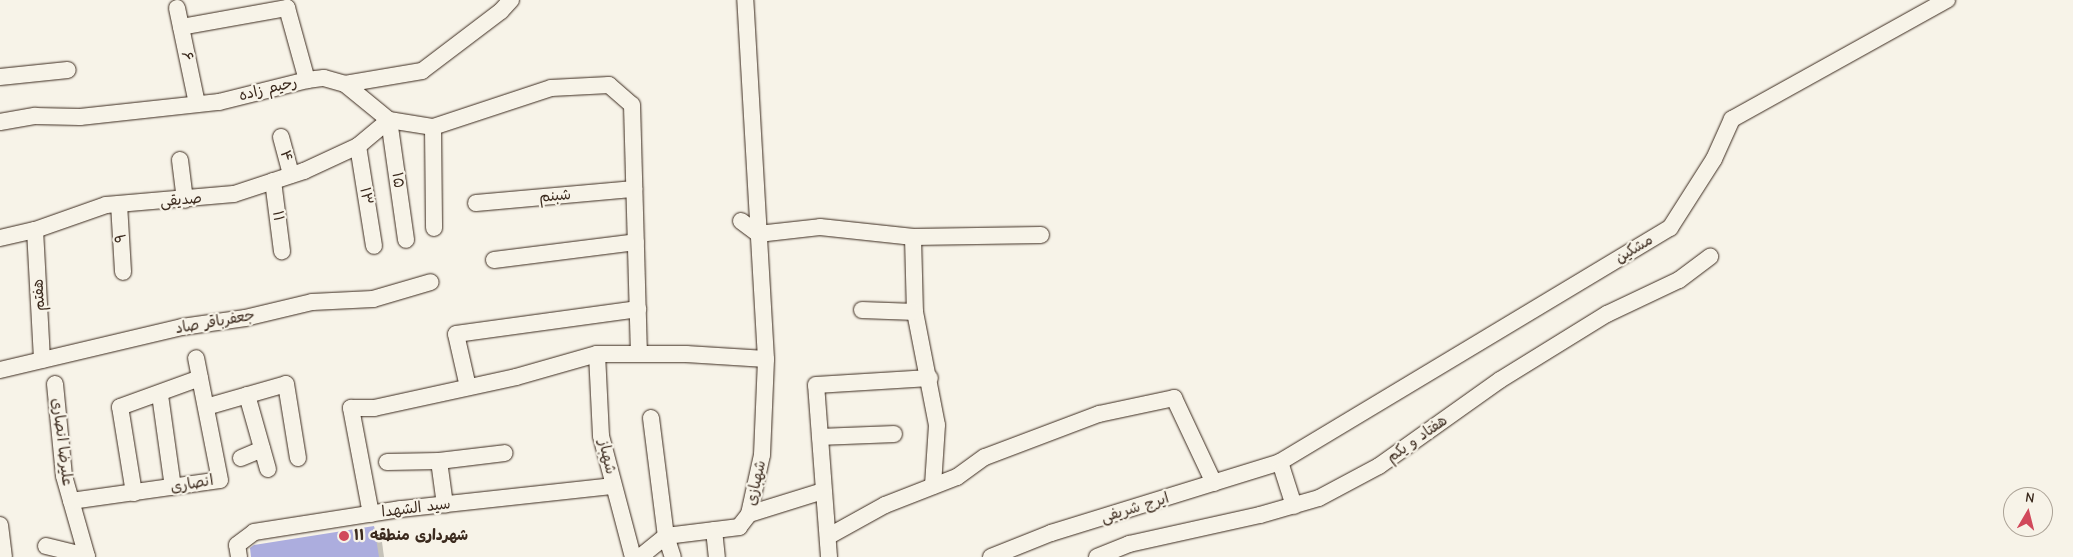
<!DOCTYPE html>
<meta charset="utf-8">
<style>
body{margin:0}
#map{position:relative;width:2073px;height:557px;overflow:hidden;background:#f7f3e8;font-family:"Comic Neue","Playpen Sans Arabic",sans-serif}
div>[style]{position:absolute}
.shadow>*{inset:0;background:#0003}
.building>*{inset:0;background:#acadde}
.roads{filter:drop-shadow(0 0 1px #3b2a1e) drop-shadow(0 0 1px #3b2a1e)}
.minor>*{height:16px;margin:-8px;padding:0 8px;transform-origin:8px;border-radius:8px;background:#f7f3e8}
.dots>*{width:14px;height:14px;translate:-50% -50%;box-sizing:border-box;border:2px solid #f7f3e8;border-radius:50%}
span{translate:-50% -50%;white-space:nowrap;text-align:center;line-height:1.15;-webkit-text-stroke:4.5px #f7f3e8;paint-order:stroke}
.street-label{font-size:15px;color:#3b2a1e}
.poi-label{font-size:15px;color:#3b2a1e;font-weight:700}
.left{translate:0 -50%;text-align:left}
.north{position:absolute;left:2003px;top:487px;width:50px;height:50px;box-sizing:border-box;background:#f7f3e8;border:1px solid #aca397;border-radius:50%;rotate:8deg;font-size:14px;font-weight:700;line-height:20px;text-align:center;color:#3b2a1e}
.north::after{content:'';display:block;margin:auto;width:18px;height:22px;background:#d1495b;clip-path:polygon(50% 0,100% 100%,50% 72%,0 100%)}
</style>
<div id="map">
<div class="shadow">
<i style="clip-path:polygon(374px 527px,382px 542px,384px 557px,252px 557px)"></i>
</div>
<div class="building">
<i style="clip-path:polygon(374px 526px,379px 557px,251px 557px,250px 548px,254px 545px)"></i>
</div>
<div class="roads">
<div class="minor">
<i style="left:177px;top:8px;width:98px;rotate:78.2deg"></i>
<i style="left:181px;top:27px;width:108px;rotate:-10.2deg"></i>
<i style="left:287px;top:8px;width:75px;rotate:74.5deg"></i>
<i style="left:0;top:77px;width:68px;rotate:-5.9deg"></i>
<i style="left:345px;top:84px;width:57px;rotate:39.3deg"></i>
<i style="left:389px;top:120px;width:45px;rotate:9deg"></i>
<i style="left:433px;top:127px;width:124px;rotate:-18.3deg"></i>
<i style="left:551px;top:88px;width:58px;rotate:-3deg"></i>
<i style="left:609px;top:85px;width:30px;rotate:41deg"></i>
<i style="left:632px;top:105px;width:249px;rotate:88.4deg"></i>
<i style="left:389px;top:120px;width:121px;rotate:81.9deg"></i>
<i style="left:0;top:122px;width:36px;rotate:-10deg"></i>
<i style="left:35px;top:116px;width:45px;rotate:1.3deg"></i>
<i style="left:80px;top:117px;width:140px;rotate:-6.2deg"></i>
<i style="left:219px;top:102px;width:91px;rotate:-14deg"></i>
<i style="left:307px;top:80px;width:17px;rotate:-7deg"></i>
<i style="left:324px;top:78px;width:22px;rotate:16deg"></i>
<i style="left:345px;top:84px;width:78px;rotate:-9.6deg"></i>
<i style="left:422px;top:71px;width:99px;rotate:-37.2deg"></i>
<i style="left:501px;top:11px;width:15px;rotate:-48deg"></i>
<i style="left:433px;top:127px;width:101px;rotate:89.4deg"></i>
<i style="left:281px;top:137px;width:39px;rotate:75deg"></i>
<i style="left:358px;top:146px;width:101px;rotate:80.9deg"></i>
<i style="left:180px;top:160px;width:40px;rotate:82.9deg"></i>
<i style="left:273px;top:181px;width:71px;rotate:82.7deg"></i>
<i style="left:476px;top:203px;width:159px;rotate:-5.1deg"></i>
<i style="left:119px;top:204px;width:68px;rotate:86.6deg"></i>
<i style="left:741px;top:221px;width:21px;rotate:37deg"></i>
<i style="left:758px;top:234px;width:62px;rotate:-6.4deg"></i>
<i style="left:820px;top:227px;width:94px;rotate:6.1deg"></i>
<i style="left:913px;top:237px;width:128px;rotate:-0.9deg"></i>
<i style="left:35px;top:230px;width:130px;rotate:86.9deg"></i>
<i style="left:913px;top:237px;width:75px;rotate:88.5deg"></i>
<i style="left:915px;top:312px;width:115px;rotate:79deg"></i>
<i style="left:937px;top:425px;width:61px;rotate:93.8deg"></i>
<i style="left:0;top:238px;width:36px;rotate:-13deg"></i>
<i style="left:35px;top:230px;width:75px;rotate:-19.4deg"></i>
<i style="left:106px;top:205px;width:128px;rotate:-4.9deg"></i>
<i style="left:234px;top:194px;width:74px;rotate:-18.2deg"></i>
<i style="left:304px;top:171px;width:60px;rotate:-24.8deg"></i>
<i style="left:358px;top:146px;width:40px;rotate:-40deg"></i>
<i style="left:494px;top:260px;width:143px;rotate:-7.2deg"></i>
<i style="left:862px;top:310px;width:53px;rotate:2.2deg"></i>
<i style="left:597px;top:354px;width:82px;rotate:87.2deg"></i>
<i style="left:601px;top:436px;width:125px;rotate:75.2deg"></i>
<i style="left:0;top:370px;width:187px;rotate:-13.3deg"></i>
<i style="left:182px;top:327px;width:64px;rotate:-8.1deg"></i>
<i style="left:245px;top:318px;width:69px;rotate:-13.4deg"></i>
<i style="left:312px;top:302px;width:61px;rotate:-2.8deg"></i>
<i style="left:373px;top:299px;width:60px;rotate:-16.3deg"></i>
<i style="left:55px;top:384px;width:92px;rotate:84.4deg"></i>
<i style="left:64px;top:476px;width:84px;rotate:74.1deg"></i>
<i style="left:468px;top:387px;width:54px;rotate:-102.8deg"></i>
<i style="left:456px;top:334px;width:184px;rotate:-7.8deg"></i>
<i style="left:160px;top:395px;width:93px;rotate:82deg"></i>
<i style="left:247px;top:395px;width:77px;rotate:74.2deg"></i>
<i style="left:206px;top:407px;width:83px;rotate:-16deg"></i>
<i style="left:286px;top:384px;width:75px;rotate:80.8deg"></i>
<i style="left:651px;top:418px;width:119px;rotate:82.8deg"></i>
<i style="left:666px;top:536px;width:22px;rotate:72deg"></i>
<i style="left:820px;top:437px;width:74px;rotate:-2.3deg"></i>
<i style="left:241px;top:458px;width:23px;rotate:-23deg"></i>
<i style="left:439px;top:461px;width:44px;rotate:82.2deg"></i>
<i style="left:387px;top:462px;width:52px;rotate:-1.1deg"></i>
<i style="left:439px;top:461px;width:66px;rotate:-6.9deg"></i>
<i style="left:1280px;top:462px;width:46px;rotate:72.3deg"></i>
<i style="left:134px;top:493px;width:87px;rotate:-99.2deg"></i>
<i style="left:120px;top:407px;width:85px;rotate:-19.9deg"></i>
<i style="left:71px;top:501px;width:150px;rotate:-8deg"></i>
<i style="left:220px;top:480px;width:124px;rotate:-101.1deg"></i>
<i style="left:371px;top:514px;width:108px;rotate:-100.7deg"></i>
<i style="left:351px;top:408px;width:23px"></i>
<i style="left:374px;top:408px;width:145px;rotate:-12.3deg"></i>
<i style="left:516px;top:377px;width:84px;rotate:-15.9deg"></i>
<i style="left:597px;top:354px;width:89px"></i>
<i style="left:686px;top:354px;width:80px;rotate:3.6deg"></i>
<i style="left:749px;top:514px;width:77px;rotate:-17.3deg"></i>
<i style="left:0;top:525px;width:32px;rotate:83deg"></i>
<i style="left:714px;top:530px;width:27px;rotate:84deg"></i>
<i style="left:829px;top:536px;width:64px;rotate:-29deg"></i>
<i style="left:885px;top:505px;width:77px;rotate:-21.3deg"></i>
<i style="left:957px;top:477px;width:34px;rotate:-36deg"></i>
<i style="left:985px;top:457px;width:122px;rotate:-20.7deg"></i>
<i style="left:1099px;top:414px;width:77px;rotate:-12deg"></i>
<i style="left:1174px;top:398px;width:94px;rotate:64.8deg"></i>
<i style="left:46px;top:546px;width:42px;rotate:13.7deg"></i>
<i style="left:239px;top:557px;width:12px;rotate:-99deg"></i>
<i style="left:237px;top:545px;width:21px;rotate:-37deg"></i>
<i style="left:254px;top:532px;width:149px;rotate:-8.9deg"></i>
<i style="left:401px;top:509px;width:213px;rotate:-6.2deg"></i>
<i style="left:640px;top:557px;width:33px;rotate:-39deg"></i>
<i style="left:666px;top:536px;width:74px;rotate:-7deg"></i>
<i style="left:739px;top:527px;width:16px;rotate:-52deg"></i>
<i style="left:749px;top:514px;width:60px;rotate:-77.6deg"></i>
<i style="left:762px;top:455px;width:96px;rotate:-87.6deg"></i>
<i style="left:766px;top:359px;width:360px;rotate:-93.3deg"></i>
<i style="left:829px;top:557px;width:172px;rotate:-94.3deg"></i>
<i style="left:816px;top:385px;width:114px;rotate:-3.5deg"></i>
<i style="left:991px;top:557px;width:65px;rotate:-21.8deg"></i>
<i style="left:1051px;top:533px;width:240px;rotate:-17.2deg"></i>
<i style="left:1280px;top:462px;width:455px;rotate:-31deg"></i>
<i style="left:1670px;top:228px;width:82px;rotate:-57.5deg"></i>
<i style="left:1714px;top:159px;width:44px;rotate:-65.8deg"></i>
<i style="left:1732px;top:119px;width:246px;rotate:-29deg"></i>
<i style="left:1097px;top:557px;width:35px;rotate:-22deg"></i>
<i style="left:1129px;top:544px;width:134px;rotate:-12.5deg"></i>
<i style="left:1260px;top:515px;width:61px;rotate:-16.1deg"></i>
<i style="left:1319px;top:498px;width:68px;rotate:-28.1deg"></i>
<i style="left:1379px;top:466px;width:148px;rotate:-35.4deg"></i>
<i style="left:1500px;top:380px;width:126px;rotate:-31.7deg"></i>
<i style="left:1607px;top:314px;width:80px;rotate:-25.3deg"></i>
<i style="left:1679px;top:280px;width:39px;rotate:-37deg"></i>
</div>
</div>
<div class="dots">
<i style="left:344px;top:536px;background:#d1495b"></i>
</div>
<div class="street-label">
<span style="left:187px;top:56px;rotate:78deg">۶</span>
<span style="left:268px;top:89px;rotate:-14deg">رحیم زاده</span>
<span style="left:286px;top:156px;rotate:76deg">۴</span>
<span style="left:398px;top:180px;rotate:82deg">۱۵</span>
<span style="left:366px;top:196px;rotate:81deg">۱۳</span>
<span style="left:555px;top:196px;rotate:-5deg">شبنم</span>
<span style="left:181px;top:200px;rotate:-5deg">صدیقی</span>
<span style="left:278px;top:216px;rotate:82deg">۱۱</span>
<span style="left:121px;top:238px;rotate:-94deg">۹</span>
<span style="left:1634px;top:249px;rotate:-31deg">مشکین</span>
<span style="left:39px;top:295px;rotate:-93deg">هفتم</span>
<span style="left:215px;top:322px;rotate:-10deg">جعفرباقر صاد</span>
<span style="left:1417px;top:439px;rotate:-35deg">هفتاد و یکم</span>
<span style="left:62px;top:442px;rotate:83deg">علیرضا انصاری</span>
<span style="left:607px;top:457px;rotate:77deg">شهباز</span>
<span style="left:756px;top:483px;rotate:-77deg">شهبازی</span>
<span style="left:192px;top:484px;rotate:-10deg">انصاری</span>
<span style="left:416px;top:508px;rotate:-7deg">سید الشهدا</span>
<span style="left:1135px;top:508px;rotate:-17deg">ایرج شریفی</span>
</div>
<div class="poi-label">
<span class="left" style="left:354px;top:536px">شهرداری منطقه ۱۱</span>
</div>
<div class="north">N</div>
</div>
